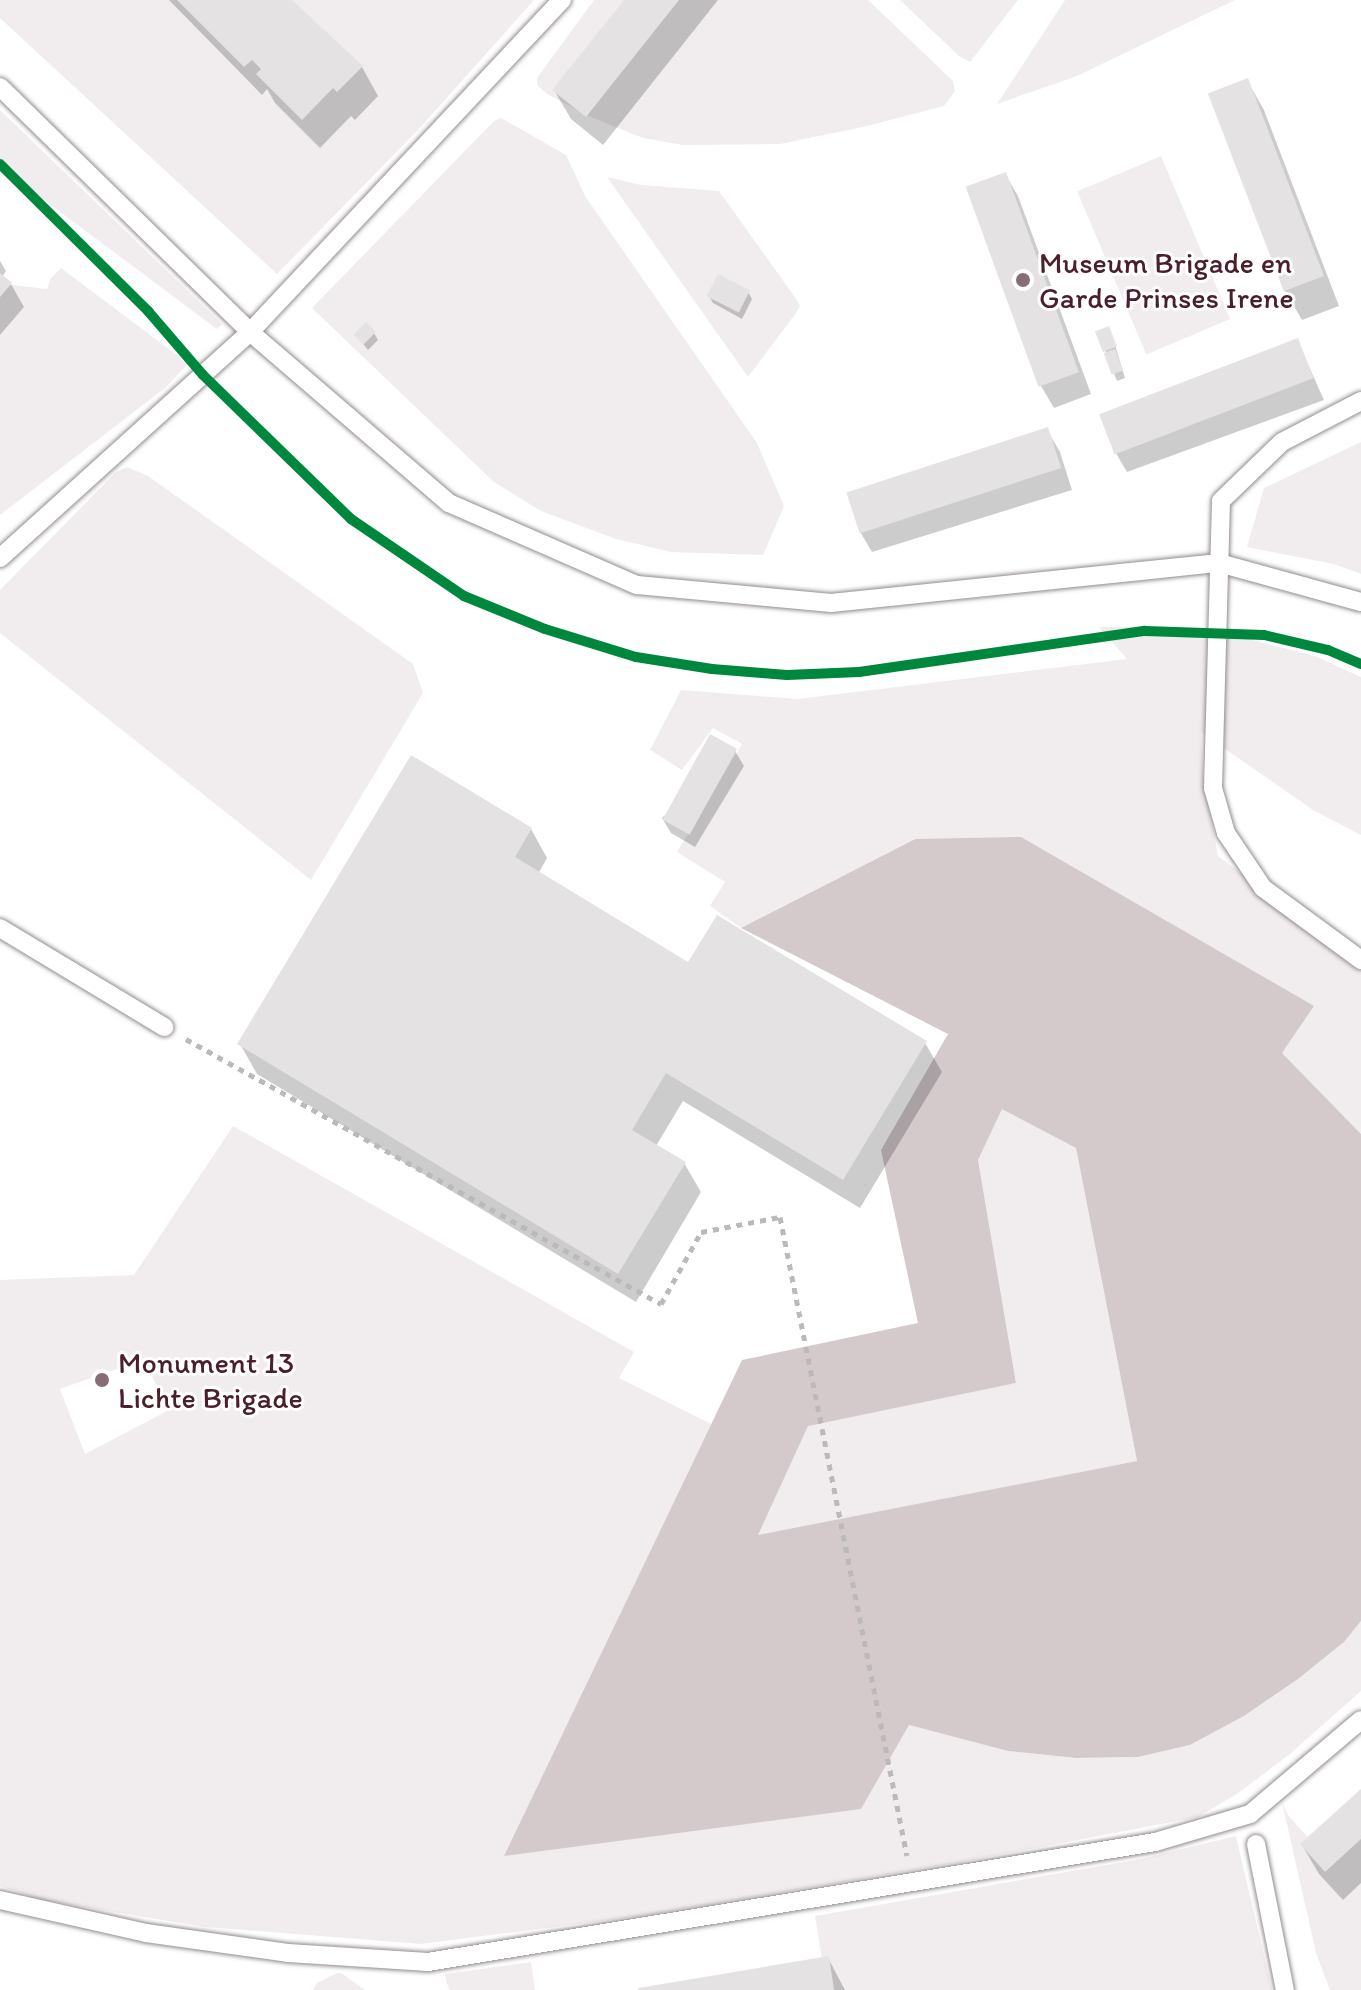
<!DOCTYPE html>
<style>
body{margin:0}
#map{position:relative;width:1361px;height:1990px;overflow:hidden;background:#fff;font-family:Itim,sans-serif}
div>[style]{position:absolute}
.built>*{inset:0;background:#f1edee;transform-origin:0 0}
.water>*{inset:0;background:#d4cacc}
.shadow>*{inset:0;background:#0003}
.building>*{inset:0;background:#e4e2e3;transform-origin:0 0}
.path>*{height:5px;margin-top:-2.5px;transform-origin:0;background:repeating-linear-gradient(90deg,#bdb8b9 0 6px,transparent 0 12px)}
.roads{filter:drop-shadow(0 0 2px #948c8e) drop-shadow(0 0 2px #948c8e)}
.service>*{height:18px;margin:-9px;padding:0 9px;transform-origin:9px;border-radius:9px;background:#fff}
.cycleway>*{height:10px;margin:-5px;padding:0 5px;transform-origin:5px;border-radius:5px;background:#00873e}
.dots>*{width:22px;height:22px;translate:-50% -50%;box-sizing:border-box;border:4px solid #fff;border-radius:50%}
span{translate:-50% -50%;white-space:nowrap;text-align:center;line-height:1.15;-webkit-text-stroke:6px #fff;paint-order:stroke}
.poi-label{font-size:30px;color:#4a1f2b}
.left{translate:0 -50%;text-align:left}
</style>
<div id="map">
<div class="built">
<i style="clip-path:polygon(0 0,534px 0,418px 130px,277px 274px,0 18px)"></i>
<i style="clip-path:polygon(594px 0,868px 0,953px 81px,955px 91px,944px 106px,863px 127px,780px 144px,683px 145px,643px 138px,593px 118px,547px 94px,537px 85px,537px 78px)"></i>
<i style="clip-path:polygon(900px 0,1018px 0,970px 62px,959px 56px)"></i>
<i style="clip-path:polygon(1065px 0,1235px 0,1077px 76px,997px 104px)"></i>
<i style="clip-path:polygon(0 110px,222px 324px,217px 329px,0 167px)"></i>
<i style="clip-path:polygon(501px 118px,566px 155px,585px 196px,757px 443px,784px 506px,763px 555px,671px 552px,616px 539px,541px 511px,494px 482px,312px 308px,494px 121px)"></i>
<i style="left:1161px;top:156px;width:177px;height:91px;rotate:67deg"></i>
<i style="clip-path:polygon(607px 177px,641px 185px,719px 191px,797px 300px,800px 306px,796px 313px,748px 377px)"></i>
<i style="clip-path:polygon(61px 268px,181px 358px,186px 366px,165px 388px,0 515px,0 289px,4px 284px,47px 289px,51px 278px)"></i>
<i style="clip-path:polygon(1361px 442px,1361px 574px,1334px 564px,1247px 547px,1264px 488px)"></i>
<i style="clip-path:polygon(127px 467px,148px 476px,413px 664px,423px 693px,311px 880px,0 633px,0 590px,116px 472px)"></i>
<i style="clip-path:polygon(1099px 627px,1179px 627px,1249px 639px,1315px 656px,1361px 677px,1361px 835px,1313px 810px,1201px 732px,1203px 778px,1218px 856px,1361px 964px,1361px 1134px,1282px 1053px,1314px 1006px,914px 839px,741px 928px,710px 906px,725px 882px,677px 852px,742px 744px,713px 728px,682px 770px,650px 750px,681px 690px,798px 699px,1127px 659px)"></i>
<i style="clip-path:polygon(1002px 1108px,1076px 1148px,1137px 1461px,757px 1536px,808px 1425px,1016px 1383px,978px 1160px)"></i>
<i style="clip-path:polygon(evenodd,233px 1126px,634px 1352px,619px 1378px,711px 1424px,505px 1856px,909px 1725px,1008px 1751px,1076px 1758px,1138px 1757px,1190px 1745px,1244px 1716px,1298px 1679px,1344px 1642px,1361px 1621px,1361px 1691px,1290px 1754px,1237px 1794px,1198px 1817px,972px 1860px,640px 1916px,421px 1944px,205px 1927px,42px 1900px,0 1886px,0 1280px,134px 1275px,233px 1126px,145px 1359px,167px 1411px,85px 1454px,60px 1389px,145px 1359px)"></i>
<i style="clip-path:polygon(1282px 1802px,1288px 1815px,1324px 1856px,1361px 1824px,1361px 1990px,1330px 1990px,1316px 1953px)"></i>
<i style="clip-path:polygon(1236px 1836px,1272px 1990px,827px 1990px,815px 1916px,1141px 1859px)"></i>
<i style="clip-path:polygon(531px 1962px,535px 1990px,450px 1990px,447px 1984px,445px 1974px)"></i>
<i style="clip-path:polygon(337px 1973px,341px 1973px,365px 1990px,313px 1990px,317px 1983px)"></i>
</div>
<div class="water">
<i style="clip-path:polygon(evenodd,1021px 837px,1314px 1006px,1282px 1053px,1361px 1134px,1361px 1621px,1344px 1642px,1298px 1679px,1244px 1716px,1190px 1745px,1138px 1757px,1076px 1758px,1008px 1751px,909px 1725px,861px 1809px,504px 1856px,742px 1360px,918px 1323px,881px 1150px,948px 1034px,741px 928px,915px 839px,1021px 837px,1002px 1109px,1076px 1148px,1137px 1461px,758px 1535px,808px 1426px,1016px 1383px,978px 1160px,1002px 1109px)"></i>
</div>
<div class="shadow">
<i style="clip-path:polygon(169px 0,290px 0,362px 67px,378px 96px,355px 120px,351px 116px,320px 148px,275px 103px,267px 89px,262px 95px)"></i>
<i style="clip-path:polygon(626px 0,718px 0,603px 145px,571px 119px,554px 90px)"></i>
<i style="clip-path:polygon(1247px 80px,1264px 110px,1339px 306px,1302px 320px,1285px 291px)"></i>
<i style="clip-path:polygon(1005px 174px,1018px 196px,1091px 394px,1054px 408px,1041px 386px,968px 188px)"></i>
<i style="clip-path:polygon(0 261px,6px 271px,2px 277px,11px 284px,24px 307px,0 335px)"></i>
<i style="clip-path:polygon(748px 292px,752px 299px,742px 319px,713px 303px,709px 296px)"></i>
<i style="clip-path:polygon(1098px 332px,1112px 335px,1125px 378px,1117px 381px)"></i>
<i style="clip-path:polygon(374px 333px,378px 340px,368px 350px,356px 335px)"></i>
<i style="clip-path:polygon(1297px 340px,1324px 400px,1127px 472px,1114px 450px)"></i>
<i style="clip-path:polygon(1047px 430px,1060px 452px,1072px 490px,872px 552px,859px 530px)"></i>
<i style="clip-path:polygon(735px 751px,744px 766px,695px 847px,671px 833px,662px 818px)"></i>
<i style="clip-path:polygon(531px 829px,547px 858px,538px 874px,689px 965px,925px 1043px,942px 1072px,860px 1208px,683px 1101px,656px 1146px,684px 1163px,701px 1192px,636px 1302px,257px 1074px,240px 1044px)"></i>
<i style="clip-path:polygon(1361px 1791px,1361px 1883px,1343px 1900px,1319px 1874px,1302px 1845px)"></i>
<i style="clip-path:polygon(828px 1958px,845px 1990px,641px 1990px)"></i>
</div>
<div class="building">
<i style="clip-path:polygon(177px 0,292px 0,363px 66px,337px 92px,333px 88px,302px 120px,256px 74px,261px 69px,252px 60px,244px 67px)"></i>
<i style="clip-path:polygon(624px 0,679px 0,586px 117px,552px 90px)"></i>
<i style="left:1248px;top:78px;width:212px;height:43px;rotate:69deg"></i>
<i style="left:1006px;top:172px;width:213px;height:43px;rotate:70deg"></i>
<i style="clip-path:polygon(0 273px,12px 283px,0 297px)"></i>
<i style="left:718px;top:274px;width:36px;height:25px;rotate:27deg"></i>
<i style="left:366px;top:322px;width:14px;height:18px;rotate:45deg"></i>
<i style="left:1109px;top:326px;width:22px;height:15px;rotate:69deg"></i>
<i style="left:1298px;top:338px;width:43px;height:213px;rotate:69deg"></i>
<i style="left:1115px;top:349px;width:23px;height:12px;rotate:70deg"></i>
<i style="left:1048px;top:427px;width:43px;height:212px;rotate:72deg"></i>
<i style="left:710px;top:734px;width:31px;height:98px;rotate:29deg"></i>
<i style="clip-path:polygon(411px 755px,532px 828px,515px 857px,688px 962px,717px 915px,927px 1041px,843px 1180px,666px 1073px,632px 1130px,686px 1162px,618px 1274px,237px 1044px)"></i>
<i style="clip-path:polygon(1361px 1789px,1361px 1839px,1325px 1872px,1300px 1844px)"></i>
<i style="clip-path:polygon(829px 1956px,834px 1990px,638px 1990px,638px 1988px)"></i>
</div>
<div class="path">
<i style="left:186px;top:1039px;width:544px;rotate:29.16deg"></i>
<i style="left:661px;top:1304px;width:82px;rotate:-60.9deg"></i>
<i style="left:701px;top:1232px;width:80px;rotate:-10.8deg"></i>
<i style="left:780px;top:1217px;width:651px;rotate:78.76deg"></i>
</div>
<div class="roads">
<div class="service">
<i style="left:0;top:87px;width:350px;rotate:44.4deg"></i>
<i style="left:250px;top:332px;width:262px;rotate:40.7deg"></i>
<i style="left:449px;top:503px;width:205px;rotate:23.6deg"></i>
<i style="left:637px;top:585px;width:195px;rotate:5.3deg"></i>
<i style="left:831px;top:603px;width:390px;rotate:-5.9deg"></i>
<i style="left:1219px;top:563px;width:147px;rotate:15.4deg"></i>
<i style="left:1361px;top:401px;width:89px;rotate:152.6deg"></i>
<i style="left:1282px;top:442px;width:85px;rotate:136deg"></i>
<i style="left:1221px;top:501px;width:287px;rotate:91.6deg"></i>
<i style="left:1213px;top:788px;width:47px;rotate:73.9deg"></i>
<i style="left:1226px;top:833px;width:66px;rotate:56.1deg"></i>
<i style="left:1263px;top:888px;width:122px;rotate:36.3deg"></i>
<i style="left:0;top:558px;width:337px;rotate:-42.1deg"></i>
<i style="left:250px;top:332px;width:456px;rotate:-46.8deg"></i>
<i style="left:0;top:928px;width:192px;rotate:31.1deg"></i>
<i style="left:1256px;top:1844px;width:149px;rotate:78.8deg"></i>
<i style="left:0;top:1900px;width:150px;rotate:12.7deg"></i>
<i style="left:146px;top:1933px;width:143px;rotate:8deg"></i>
<i style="left:288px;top:1953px;width:140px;rotate:3.7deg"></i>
<i style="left:428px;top:1962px;width:737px;rotate:-9.37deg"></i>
<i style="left:1155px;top:1842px;width:99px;rotate:-16.4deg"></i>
<i style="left:1250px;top:1814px;width:145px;rotate:-40.3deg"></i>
</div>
</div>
<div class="cycleway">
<i style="left:0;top:164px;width:209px;rotate:44.8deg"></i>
<i style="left:148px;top:311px;width:84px;rotate:49.3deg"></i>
<i style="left:203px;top:375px;width:206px;rotate:44.2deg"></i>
<i style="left:351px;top:519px;width:137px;rotate:34.3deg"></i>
<i style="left:464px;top:596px;width:87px;rotate:22.2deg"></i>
<i style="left:545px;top:629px;width:95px;rotate:17.1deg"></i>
<i style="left:636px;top:657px;width:77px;rotate:9deg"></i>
<i style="left:712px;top:669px;width:75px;rotate:4.6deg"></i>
<i style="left:787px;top:675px;width:72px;rotate:-2.4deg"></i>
<i style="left:859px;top:672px;width:289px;rotate:-8.2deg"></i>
<i style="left:1145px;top:631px;width:119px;rotate:1.9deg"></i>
<i style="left:1264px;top:635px;width:66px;rotate:13.2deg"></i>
<i style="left:1328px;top:650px;width:36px;rotate:23deg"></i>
</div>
<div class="dots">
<i style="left:1023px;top:280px;background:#896d75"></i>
<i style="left:102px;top:1380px;background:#896d75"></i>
</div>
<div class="poi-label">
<span class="left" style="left:1039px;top:280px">Museum Brigade en<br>Garde Prinses Irene</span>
<span class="left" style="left:118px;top:1380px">Monument 13<br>Lichte Brigade</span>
</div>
</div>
